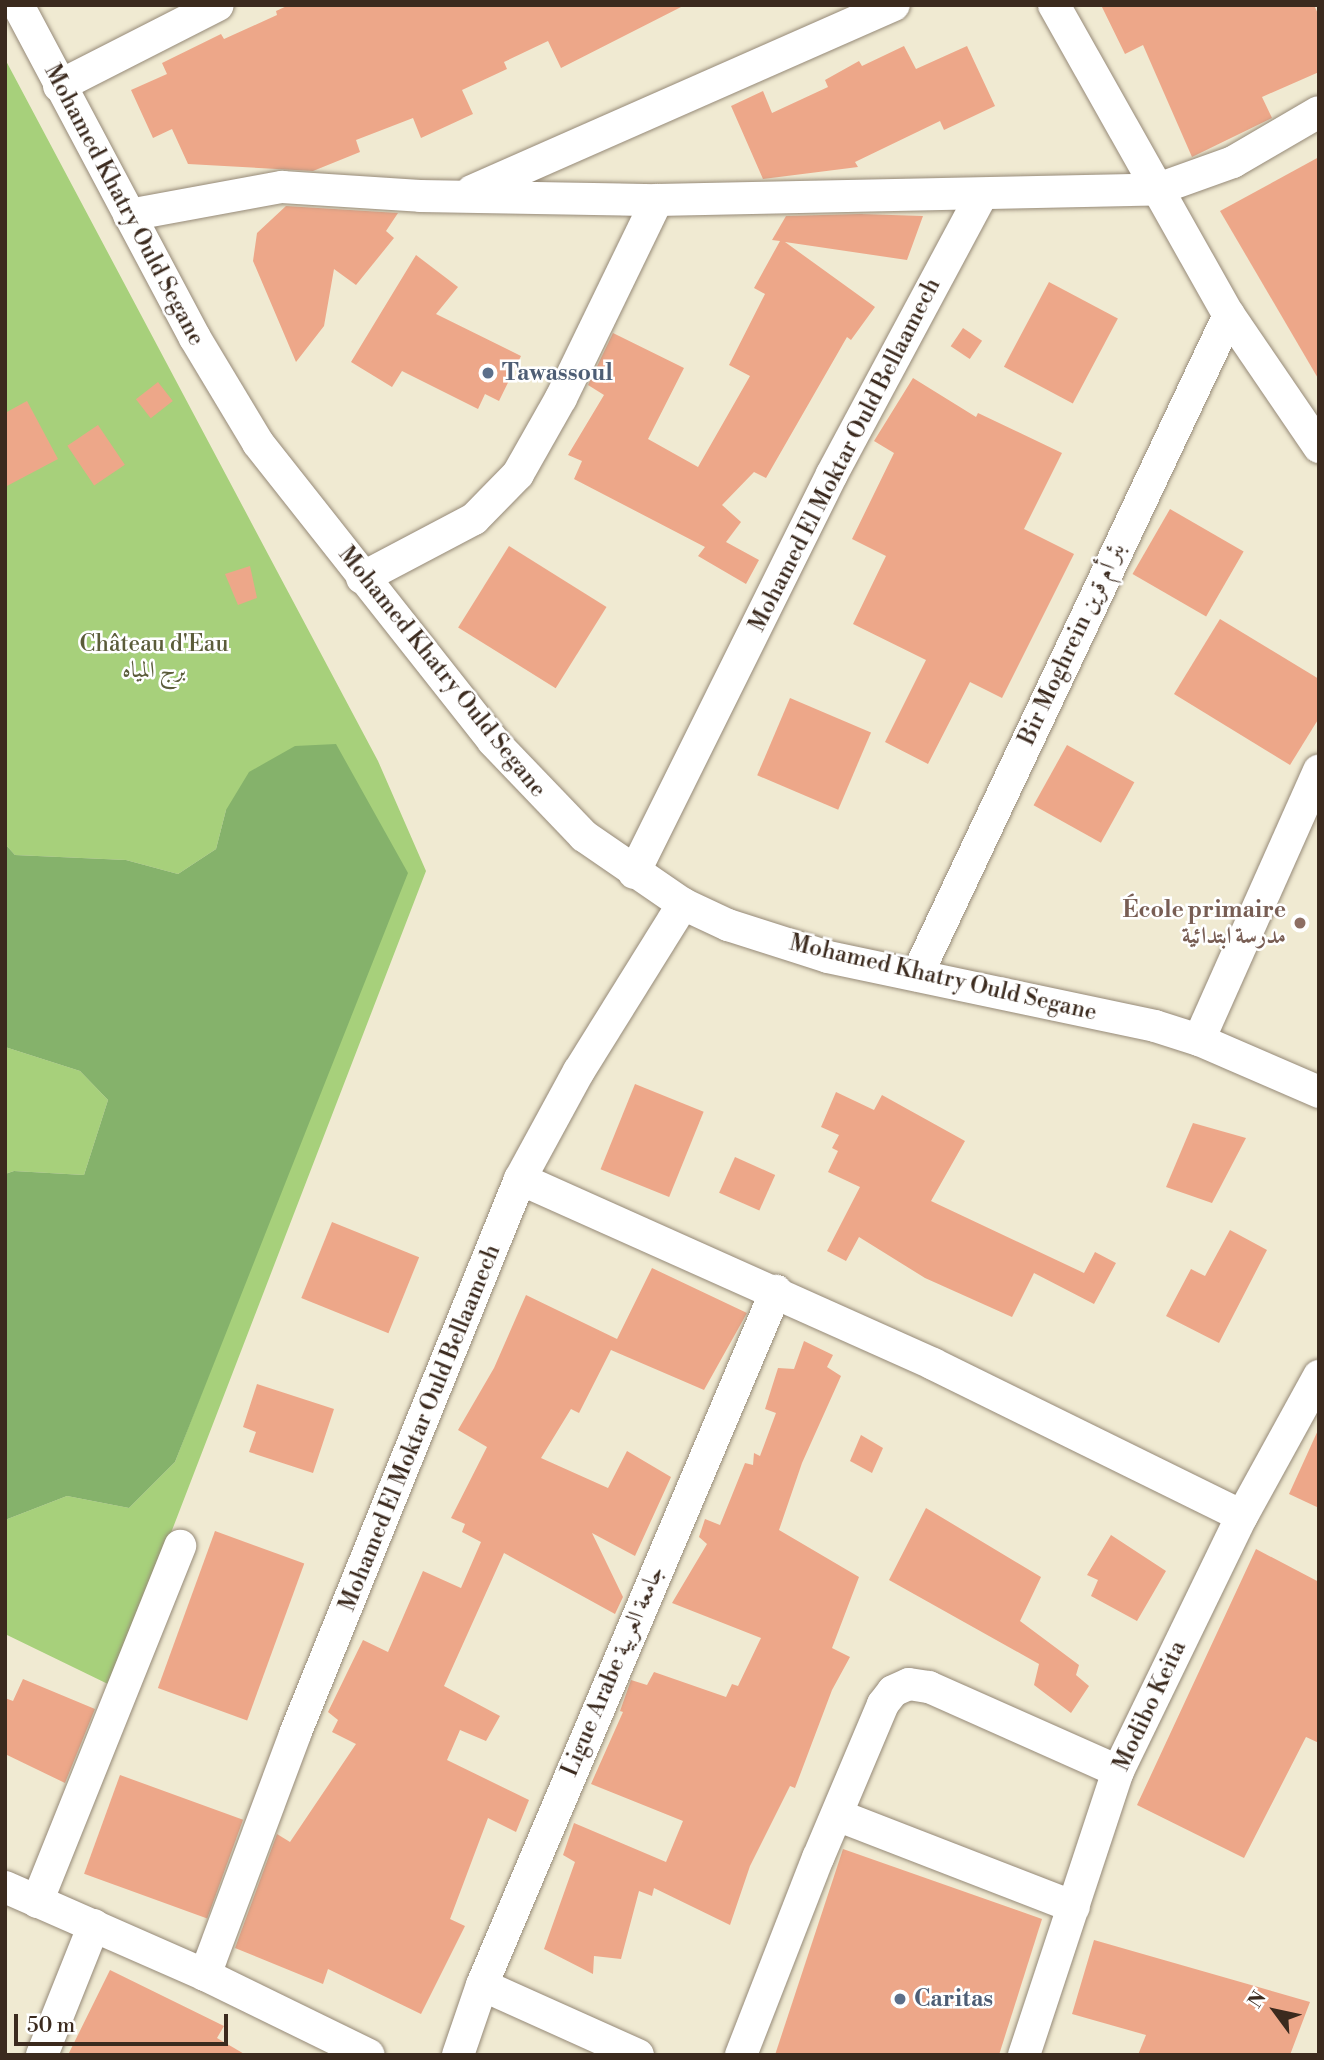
<!DOCTYPE html>
<meta charset="utf-8">
<style>
body{margin:0}
#map{position:relative;width:1324px;height:2060px;overflow:hidden;background:#f0ead2;font-family:"Libre Bodoni",Amiri,serif}
div>[style]{position:absolute}
.green>*{inset:0;background:#a7d07b}
.forest>*{inset:0;background:#85b26b}
.building>*{inset:0;background:#eda789;transform-origin:0 0}
.roads{filter:drop-shadow(0 0 2px #968a78) drop-shadow(0 0 2px #968a78)}
.minor>*{height:32px;margin:-16px;padding:0 16px;transform-origin:16px;border-radius:16px;background:#fff}
.dots>*{width:19px;height:19px;translate:-50% -50%;box-sizing:border-box;border:4px solid #fff;border-radius:50%}
span{translate:-50% -50%;white-space:nowrap;text-align:center;line-height:1.15;-webkit-text-stroke:5px #fff;paint-order:stroke}
.street-label{font-size:23px;color:#3b2a1e}
.service-label{font-size:23px;color:#4e5e75;font-weight:700}
.left{translate:0 -50%;text-align:left}
.park-label{font-size:23px;color:#5b5c3a}
.education-label{font-size:23px;color:#785e54;font-weight:700}
.right{translate:-100% -50%;text-align:right}
.frame{position:absolute;inset:0;border:7px solid #3b2a1e;pointer-events:none}
.north{position:absolute;left:1240px;top:1976px;width:70px;height:70px;-webkit-text-stroke:5px #fff;paint-order:stroke;rotate:303deg;font-size:19px;font-weight:700;line-height:28px;text-align:center;color:#3b2a1e}
.north::after{content:'';display:block;margin:auto;width:24px;height:32px;background:#3b2a1e;clip-path:polygon(50% 0,100% 100%,50% 72%,0 100%)}
.scale{position:absolute;left:14px;top:2014px;width:214px;height:32px;box-sizing:border-box;border:4px solid #3b2a1e;border-top:0;padding-left:9px;font-size:21px;line-height:24px;white-space:nowrap;color:#3b2a1e;-webkit-text-stroke:5px #fff;paint-order:stroke}
</style>
<div id="map">
<div class="green">
<i style="clip-path:polygon(5px 59px,378px 761px,426px 871px,112px 1686px,5px 1634px,5px 1520px,67px 1496px,129px 1508px,175px 1462px,214px 1361px,226px 810px,216px 849px,178px 874px,126px 860px,15px 855px,5px 844px)"></i>
<i style="clip-path:polygon(5px 1047px,80px 1071px,108px 1100px,84px 1175px,14px 1171px,5px 1174px)"></i>
</div>
<div class="forest">
<i style="clip-path:polygon(336px 744px,408px 873px,175px 1462px,129px 1508px,67px 1496px,5px 1520px,5px 1174px,14px 1171px,84px 1175px,108px 1100px,80px 1071px,5px 1047px,5px 844px,15px 855px,126px 860px,178px 874px,216px 849px,226px 810px,249px 772px,295px 746px)"></i>
</div>
<div class="building">
<i style="clip-path:polygon(289px 5px,685px 5px,561px 68px,548px 41px,504px 62px,507px 69px,462px 90px,473px 114px,421px 138px,413px 118px,356px 140px,360px 152px,313px 171px,188px 164px,172px 129px,153px 138px,131px 90px,167px 74px,162px 63px,221px 34px,224px 39px,277px 15px,276px 11px)"></i>
<i style="clip-path:polygon(1101px 5px,1314px 5px,1319px 16px,1319px 72px,1262px 97px,1272px 118px,1192px 157px,1143px 45px,1125px 54px)"></i>
<i style="clip-path:polygon(904px 46px,916px 69px,967px 46px,995px 106px,944px 130px,940px 121px,855px 162px,858px 167px,763px 179px,731px 106px,763px 91px,772px 113px,828px 87px,825px 80px,859px 61px,862px 66px)"></i>
<i style="clip-path:polygon(1319px 157px,1319px 380px,1220px 211px)"></i>
<i style="clip-path:polygon(286px 206px,398px 213px,386px 231px,394px 238px,356px 285px,334px 269px,324px 326px,296px 362px,253px 261px,257px 233px)"></i>
<i style="clip-path:polygon(860px 214px,923px 216px,907px 260px,785px 242px,875px 307px,851px 340px,847px 337px,766px 478px,754px 472px,722px 505px,741px 522px,726px 542px,759px 560px,746px 584px,698px 556px,705px 547px,574px 479px,582px 461px,568px 455px,604px 395px,588px 385px,613px 333px,684px 368px,648px 439px,698px 467px,750px 376px,729px 365px,765px 294px,754px 288px,780px 241px,772px 240px,786px 216px)"></i>
<i style="clip-path:polygon(416px 255px,458px 287px,436px 314px,521px 356px,499px 401px,485px 394px,478px 409px,402px 371px,392px 387px,351px 362px)"></i>
<i style="left:1049px;top:282px;width:78px;height:96px;rotate:28deg"></i>
<i style="left:963px;top:328px;width:23px;height:22px;rotate:34deg"></i>
<i style="clip-path:polygon(913px 378px,976px 417px,978px 413px,1062px 453px,1024px 529px,1074px 554px,1002px 698px,970px 682px,928px 764px,885px 742px,926px 660px,853px 624px,886px 556px,852px 539px,894px 453px,874px 441px)"></i>
<i style="left:158px;top:382px;width:24px;height:28px;rotate:52deg"></i>
<i style="clip-path:polygon(27px 401px,58px 459px,5px 487px,5px 413px)"></i>
<i style="left:98px;top:425px;width:48px;height:37px;rotate:56deg"></i>
<i style="left:1170px;top:509px;width:85px;height:75px;rotate:30deg"></i>
<i style="left:509px;top:546px;width:115px;height:96px;rotate:32deg"></i>
<i style="clip-path:polygon(250px 566px,257px 598px,238px 605px,225px 574px)"></i>
<i style="clip-path:polygon(1220px 619px,1319px 679px,1319px 718px,1290px 765px,1174px 694px)"></i>
<i style="left:790px;top:698px;width:88px;height:84px;rotate:23deg"></i>
<i style="left:1067px;top:745px;width:77px;height:69px;rotate:29deg"></i>
<i style="left:635px;top:1084px;width:74px;height:92px;rotate:22deg"></i>
<i style="clip-path:polygon(836px 1092px,874px 1110px,882px 1095px,965px 1141px,931px 1201px,1084px 1273px,1095px 1252px,1116px 1263px,1094px 1304px,1034px 1273px,1012px 1317px,925px 1278px,859px 1237px,846px 1261px,827px 1251px,860px 1187px,828px 1172px,838px 1151px,832px 1148px,839px 1135px,821px 1127px)"></i>
<i style="clip-path:polygon(1193px 1123px,1246px 1138px,1212px 1203px,1166px 1187px)"></i>
<i style="left:735px;top:1157px;width:44px;height:39px;rotate:24deg"></i>
<i style="left:332px;top:1222px;width:94px;height:82px;rotate:22deg"></i>
<i style="clip-path:polygon(1230px 1230px,1267px 1250px,1219px 1343px,1166px 1316px,1191px 1269px,1205px 1276px)"></i>
<i style="clip-path:polygon(652px 1268px,747px 1313px,704px 1390px,611px 1350px,579px 1413px,571px 1409px,541px 1458px,608px 1488px,627px 1451px,671px 1477px,635px 1556px,592px 1533px,623px 1597px,615px 1614px,504px 1553px,444px 1686px,500px 1716px,486px 1741px,460px 1730px,447px 1760px,529px 1800px,516px 1832px,488px 1818px,450px 1919px,465px 1926px,421px 2014px,328px 1969px,323px 1984px,235px 1948px,277px 1834px,290px 1842px,356px 1744px,332px 1732px,338px 1720px,328px 1712px,363px 1640px,388px 1652px,423px 1571px,461px 1588px,481px 1542px,462px 1532px,465px 1524px,451px 1518px,487px 1447px,458px 1430px,494px 1368px,526px 1295px,617px 1339px)"></i>
<i style="clip-path:polygon(804px 1341px,833px 1355px,827px 1367px,841px 1376px,802px 1463px,779px 1530px,859px 1577px,832px 1648px,850px 1657px,832px 1690px,795px 1788px,790px 1786px,750px 1866px,730px 1925px,654px 1888px,652px 1896px,639px 1891px,621px 1959px,594px 1956px,593px 1974px,544px 1949px,575px 1862px,563px 1855px,574px 1823px,666px 1862px,683px 1821px,591px 1784px,623px 1712px,620px 1711px,631px 1680px,647px 1685px,654px 1672px,726px 1697px,732px 1684px,738px 1686px,761px 1638px,672px 1603px,707px 1544px,699px 1537px,705px 1519px,720px 1525px,745px 1463px,753px 1465px,754px 1453px,760px 1456px,776px 1413px,765px 1409px,778px 1368px,794px 1369px)"></i>
<i style="clip-path:polygon(257px 1384px,334px 1409px,313px 1473px,249px 1452px,256px 1432px,243px 1427px)"></i>
<i style="clip-path:polygon(1319px 1428px,1319px 1508px,1289px 1494px)"></i>
<i style="clip-path:polygon(861px 1435px,883px 1448px,872px 1473px,850px 1461px)"></i>
<i style="clip-path:polygon(926px 1508px,1041px 1577px,1020px 1621px,1079px 1665px,1076px 1675px,1089px 1686px,1071px 1713px,1034px 1685px,1039px 1664px,889px 1580px)"></i>
<i style="left:215px;top:1531px;width:95px;height:167px;rotate:20deg"></i>
<i style="clip-path:polygon(1111px 1535px,1166px 1571px,1137px 1621px,1091px 1596px,1098px 1580px,1087px 1575px)"></i>
<i style="clip-path:polygon(1256px 1549px,1319px 1582px,1319px 1743px,1306px 1737px,1244px 1858px,1137px 1805px)"></i>
<i style="clip-path:polygon(23px 1679px,95px 1709px,65px 1783px,5px 1754px,5px 1698px,13px 1701px)"></i>
<i style="left:120px;top:1775px;width:131px;height:105px;rotate:20deg"></i>
<i style="clip-path:polygon(843px 1849px,1042px 1919px,999px 2055px,775px 2055px)"></i>
<i style="clip-path:polygon(1094px 1940px,1310px 2002px,1290px 2055px,1138px 2055px,1146px 2035px,1072px 2014px)"></i>
<i style="clip-path:polygon(110px 1970px,224px 2026px,217px 2038px,246px 2055px,68px 2055px)"></i>
</div>
<div class="roads">
<div class="minor">
<i style="left:18px;top:5px;width:377px;rotate:62deg"></i>
<i style="left:195px;top:338px;width:122px;rotate:59deg"></i>
<i style="left:258px;top:443px;width:380px;rotate:51.7deg"></i>
<i style="left:493px;top:741px;width:132px;rotate:46.2deg"></i>
<i style="left:584px;top:836px;width:120px;rotate:34.5deg"></i>
<i style="left:683px;top:904px;width:50px;rotate:25deg"></i>
<i style="left:728px;top:925px;width:105px;rotate:17.7deg"></i>
<i style="left:828px;top:957px;width:334px;rotate:11.9deg"></i>
<i style="left:1155px;top:1026px;width:46px;rotate:17.7deg"></i>
<i style="left:1199px;top:1040px;width:131px;rotate:23.4deg"></i>
<i style="left:1054px;top:5px;width:356px;rotate:60.6deg"></i>
<i style="left:1229px;top:315px;width:160px;rotate:55.7deg"></i>
<i style="left:59px;top:86px;width:178px;rotate:-27deg"></i>
<i style="left:472px;top:191px;width:461px;rotate:-23.8deg"></i>
<i style="left:129px;top:215px;width:156px;rotate:-10.4deg"></i>
<i style="left:282px;top:187px;width:138px;rotate:3.7deg"></i>
<i style="left:420px;top:196px;width:237px;rotate:1deg"></i>
<i style="left:657px;top:200px;width:498px;rotate:-1.2deg"></i>
<i style="left:1155px;top:190px;width:83px;rotate:-19.7deg"></i>
<i style="left:1233px;top:162px;width:99px;rotate:-30.2deg"></i>
<i style="left:362px;top:578px;width:127px;rotate:-27.8deg"></i>
<i style="left:474px;top:519px;width:63px;rotate:-45.6deg"></i>
<i style="left:518px;top:474px;width:87px;rotate:-60.5deg"></i>
<i style="left:561px;top:398px;width:220px;rotate:-64.1deg"></i>
<i style="left:634px;top:873px;width:445px;rotate:-63.6deg"></i>
<i style="left:832px;top:474px;width:315px;rotate:-61.8deg"></i>
<i style="left:917px;top:975px;width:730px;rotate:-64.7deg"></i>
<i style="left:1199px;top:1040px;width:295px;rotate:-66deg"></i>
<i style="left:520px;top:1179px;width:453px;rotate:24.1deg"></i>
<i style="left:933px;top:1364px;width:344px;rotate:26.2deg"></i>
<i style="left:837px;top:1815px;width:254px;rotate:21.2deg"></i>
<i style="left:5px;top:1887px;width:219px;rotate:23.7deg"></i>
<i style="left:205px;top:1975px;width:182px;rotate:26deg"></i>
<i style="left:37px;top:1902px;width:384px;rotate:-68.1deg"></i>
<i style="left:205px;top:1975px;width:257px;rotate:-69.5deg"></i>
<i style="left:295px;top:1734px;width:599px;rotate:-67.93deg"></i>
<i style="left:520px;top:1179px;width:123px;rotate:-61.4deg"></i>
<i style="left:579px;top:1071px;width:197px;rotate:-58.1deg"></i>
<i style="left:482px;top:1985px;width:171px;rotate:24.2deg"></i>
<i style="left:42px;top:2055px;width:140px;rotate:-68.2deg"></i>
<i style="left:458px;top:2055px;width:74px;rotate:-71.1deg"></i>
<i style="left:482px;top:1985px;width:754px;rotate:-67.04deg"></i>
<i style="left:741px;top:2055px;width:212px;rotate:-68.7deg"></i>
<i style="left:818px;top:1858px;width:167px;rotate:-67.1deg"></i>
<i style="left:883px;top:1704px;width:16px;rotate:-52deg"></i>
<i style="left:893px;top:1691px;width:17px;rotate:-24deg"></i>
<i style="left:909px;top:1684px;width:20px;rotate:9deg"></i>
<i style="left:929px;top:1687px;width:207px;rotate:24deg"></i>
<i style="left:1024px;top:2055px;width:299px;rotate:-71.7deg"></i>
<i style="left:1118px;top:1771px;width:284px;rotate:-64.1deg"></i>
<i style="left:1242px;top:1516px;width:160px;rotate:-61.2deg"></i>
</div>
</div>
<div class="dots">
<i style="left:488px;top:373px;background:#5c6f8a"></i>
<i style="left:1300px;top:923px;background:#8d6e63"></i>
<i style="left:900px;top:1999px;background:#5c6f8a"></i>
</div>
<div class="street-label">
<span style="left:124px;top:205px;rotate:62deg">Mohamed Khatry Ould Segane</span>
<span style="left:845px;top:455px;rotate:-63deg">Mohamed El Moktar Ould Bellaamech</span>
<span style="left:1072px;top:644px;rotate:-65deg">Bir Moghrein بئر أم قرين</span>
<span style="left:442px;top:672px;rotate:51deg">Mohamed Khatry Ould Segane</span>
<span style="left:943px;top:978px;rotate:13deg">Mohamed Khatry Ould Segane</span>
<span style="left:420px;top:1428px;rotate:-68deg">Mohamed El Moktar Ould Bellaamech</span>
<span style="left:613px;top:1671px;rotate:-67deg">Ligue Arabe جامعة العربية</span>
<span style="left:1150px;top:1706px;rotate:-65deg">Modibo Keita</span>
</div>
<div class="service-label">
<span class="left" style="left:502px;top:373px">Tawassoul</span>
<span class="left" style="left:914px;top:1999px">Caritas</span>
</div>
<div class="park-label">
<span style="left:154px;top:657px">Château d'Eau<br>برج المياه</span>
</div>
<div class="education-label">
<span class="right" style="left:1286px;top:923px">École primaire<br>مدرسة ابتدائية</span>
</div>
<div class="frame"></div>
<div class="north">N</div>
<div class="scale">50 m</div>
</div>
